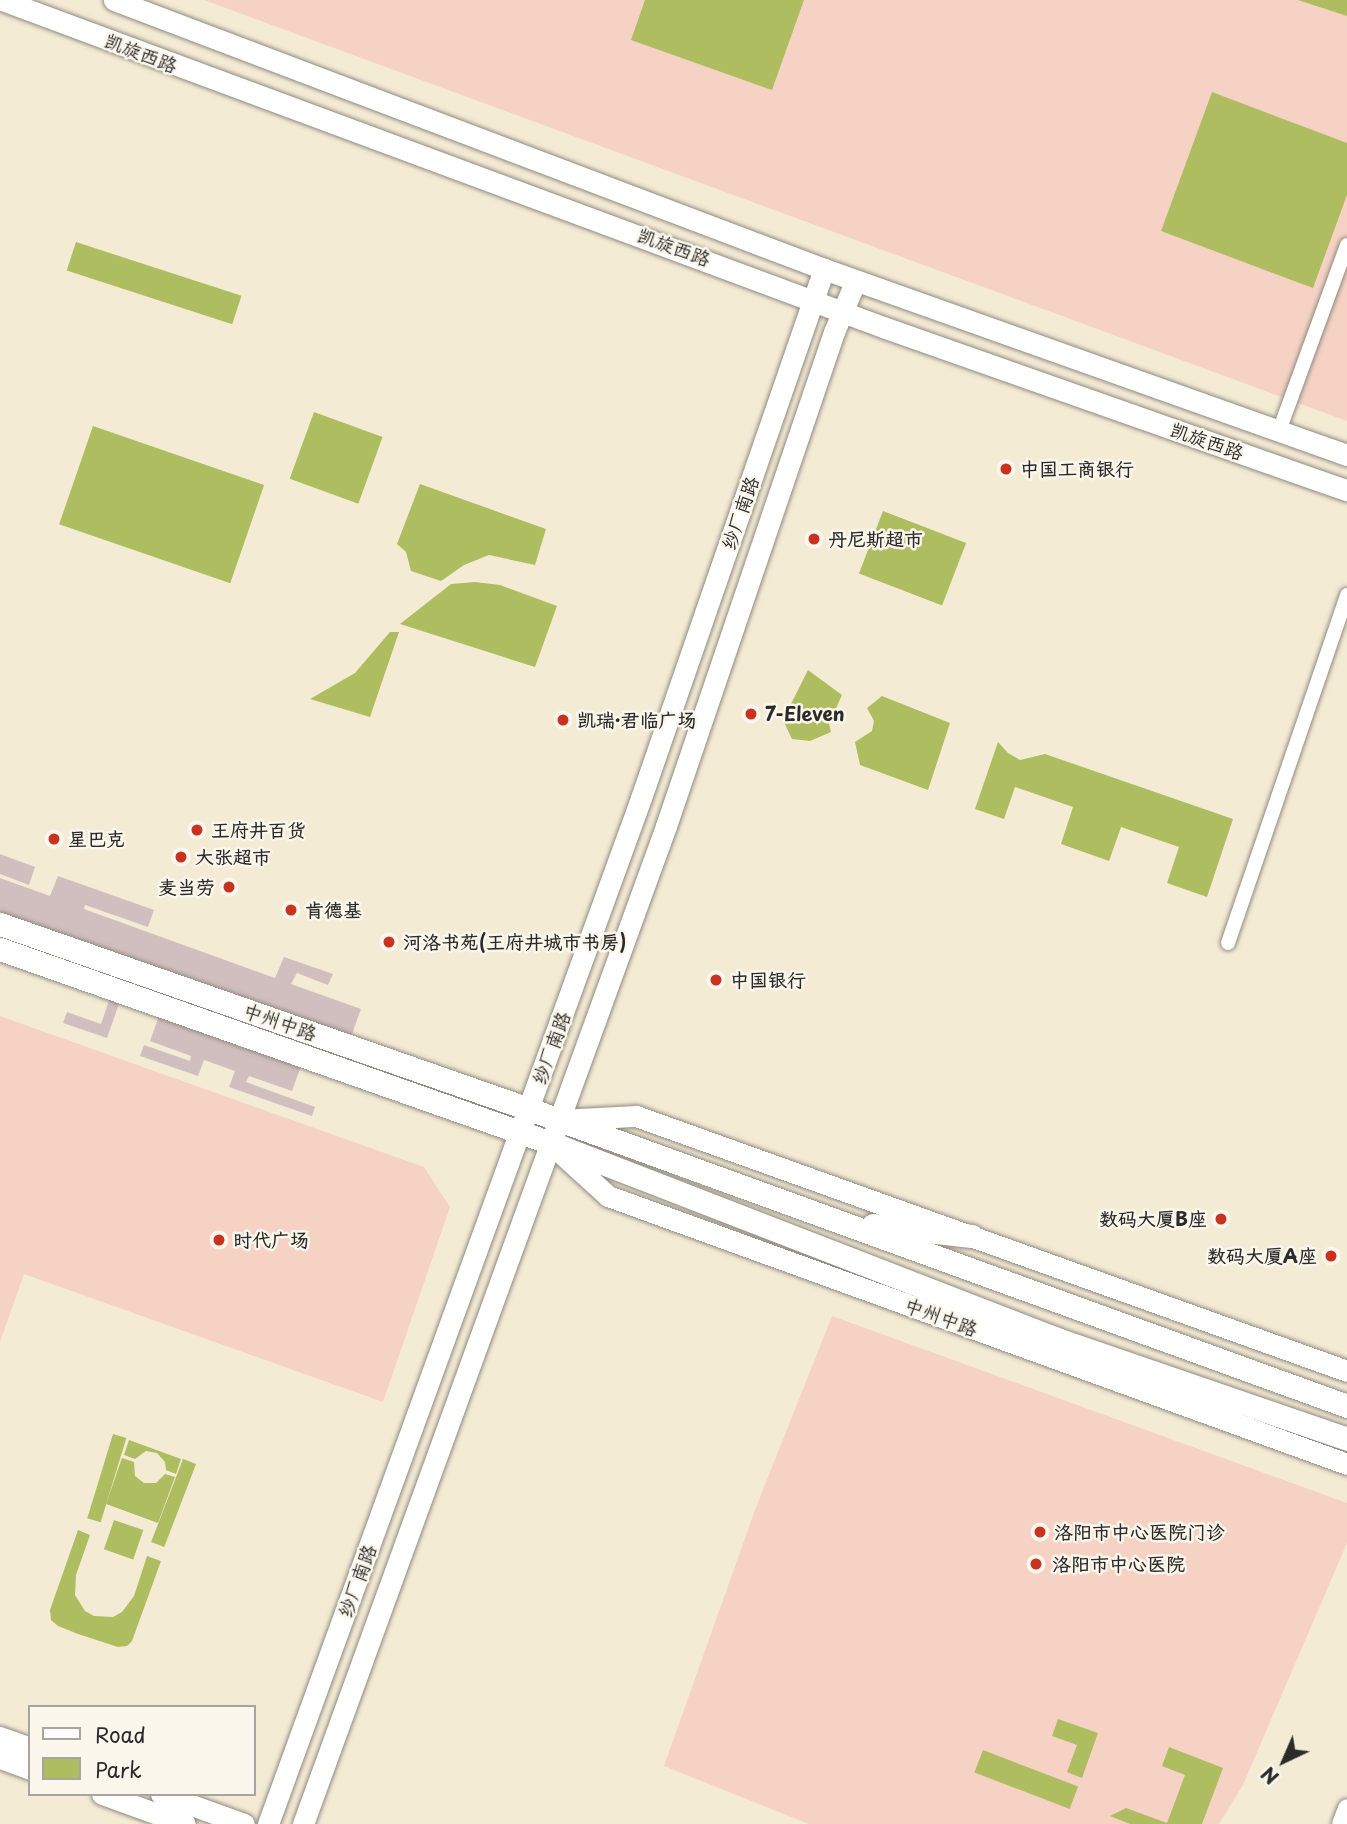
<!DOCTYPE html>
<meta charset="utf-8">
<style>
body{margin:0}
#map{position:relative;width:1347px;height:1824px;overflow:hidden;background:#f4ebd5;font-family:"Playpen Sans","LXGW WenKai TC",sans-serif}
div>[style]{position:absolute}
.built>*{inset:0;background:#f6d2c5}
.industrial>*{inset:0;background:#d1bfbf}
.green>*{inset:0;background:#aebd60;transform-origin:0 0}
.roads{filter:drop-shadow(0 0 2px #908b80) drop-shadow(0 0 2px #908b80)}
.minor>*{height:14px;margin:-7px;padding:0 7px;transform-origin:7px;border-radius:7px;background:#fff}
.tertiary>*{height:18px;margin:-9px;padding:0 9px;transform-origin:9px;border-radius:9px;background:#fff}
.secondary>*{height:21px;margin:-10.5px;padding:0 10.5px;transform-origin:10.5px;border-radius:10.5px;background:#fff}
.primary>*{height:23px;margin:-11.5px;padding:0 11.5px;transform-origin:11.5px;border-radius:11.5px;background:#fff}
.dots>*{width:19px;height:19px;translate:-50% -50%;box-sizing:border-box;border:4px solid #fbf7ec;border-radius:50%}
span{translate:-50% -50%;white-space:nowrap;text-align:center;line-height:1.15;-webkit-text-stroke:5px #fbf7ec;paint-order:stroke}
.street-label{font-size:19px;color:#2b2b2b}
.poi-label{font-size:19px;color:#2b2b2b;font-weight:700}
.left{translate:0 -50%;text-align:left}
.right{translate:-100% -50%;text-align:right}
.legend{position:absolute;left:28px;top:1705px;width:228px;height:91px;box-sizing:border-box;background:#fbf7ec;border:2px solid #a8a59f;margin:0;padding:9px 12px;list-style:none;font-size:21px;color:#2b2b2b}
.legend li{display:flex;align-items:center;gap:14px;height:35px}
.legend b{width:35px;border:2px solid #a8a59f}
.north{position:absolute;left:1249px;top:1726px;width:70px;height:70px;-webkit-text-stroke:5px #fbf7ec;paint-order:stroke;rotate:224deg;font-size:19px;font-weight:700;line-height:28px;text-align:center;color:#2b2b2b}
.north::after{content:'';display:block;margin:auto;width:24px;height:32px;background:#2b2b2b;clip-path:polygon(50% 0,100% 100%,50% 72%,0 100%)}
</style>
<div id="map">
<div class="built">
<i style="clip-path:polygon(204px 0,1347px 0,1347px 421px)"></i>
<i style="clip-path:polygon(0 1016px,424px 1167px,450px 1207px,383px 1402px,24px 1274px,0 1342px)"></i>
<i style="clip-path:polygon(832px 1316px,1347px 1503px,1347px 1543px,1243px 1785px,1219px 1824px,809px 1824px,664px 1766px,755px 1510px)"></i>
</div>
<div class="industrial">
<i style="clip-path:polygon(0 854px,35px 867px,29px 885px,0 874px)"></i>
<i style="clip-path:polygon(58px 876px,154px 910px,148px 927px,85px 905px,84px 909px,275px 978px,284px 957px,333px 974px,328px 985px,297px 973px,291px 984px,361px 1009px,336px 1078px,301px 1066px,292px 1091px,249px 1076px,246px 1082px,315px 1107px,312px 1116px,229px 1087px,235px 1071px,204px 1060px,198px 1076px,140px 1056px,144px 1045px,190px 1061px,191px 1056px,150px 1041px,159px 1016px,120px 1001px,107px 1038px,63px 1023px,67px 1012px,101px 1024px,110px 998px,0 958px,0 878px,50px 896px)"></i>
</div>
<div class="green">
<i style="clip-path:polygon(645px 0,804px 0,772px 90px,631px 40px)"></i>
<i style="clip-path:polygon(1298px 0,1347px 0,1347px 16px)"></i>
<i style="clip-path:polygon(1212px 92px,1347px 143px,1347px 195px,1313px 288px,1161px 231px)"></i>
<i style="left:76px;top:242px;width:174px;height:30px;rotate:18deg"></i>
<i style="left:314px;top:412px;width:73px;height:71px;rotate:20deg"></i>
<i style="left:93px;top:426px;width:181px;height:104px;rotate:19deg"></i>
<i style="clip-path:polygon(420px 484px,546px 529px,535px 565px,489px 555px,464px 565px,441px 581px,411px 571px,406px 552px,397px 544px)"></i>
<i style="left:883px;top:511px;width:89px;height:67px;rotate:21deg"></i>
<i style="clip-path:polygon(475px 582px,500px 585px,557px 606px,535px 667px,400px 624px,451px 584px)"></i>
<i style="clip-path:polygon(390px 632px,399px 632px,370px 717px,310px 699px,355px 673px)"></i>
<i style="clip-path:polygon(808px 670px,842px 695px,829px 724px,831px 732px,810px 741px,792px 739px,783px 720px)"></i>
<i style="clip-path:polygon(882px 696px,950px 723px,928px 790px,860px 765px,855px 742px,872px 731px,874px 721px,867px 708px)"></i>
<i style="clip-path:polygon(998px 742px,1008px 753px,1020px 760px,1045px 754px,1233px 819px,1207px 897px,1167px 883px,1179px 847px,1121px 827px,1109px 861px,1061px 844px,1073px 807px,1015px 787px,1004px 819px,975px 809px)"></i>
<i style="left:113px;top:1434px;width:14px;height:88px;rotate:17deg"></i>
<i style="clip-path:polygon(129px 1440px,181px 1459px,176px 1474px,166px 1470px,165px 1462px,157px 1453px,146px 1451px,135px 1459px,124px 1455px)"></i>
<i style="clip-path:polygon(122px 1458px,134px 1462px,135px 1476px,144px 1483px,156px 1483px,165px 1474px,175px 1477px,158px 1523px,106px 1504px)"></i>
<i style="left:183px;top:1459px;width:14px;height:89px;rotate:21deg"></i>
<i style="left:114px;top:1520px;width:31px;height:31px;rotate:19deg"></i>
<i style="clip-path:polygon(78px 1530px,90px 1535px,76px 1575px,75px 1595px,85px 1611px,94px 1616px,113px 1617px,122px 1612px,134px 1596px,147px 1556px,161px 1561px,132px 1641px,127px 1646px,118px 1647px,78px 1634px,58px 1626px,51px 1620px,50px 1610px)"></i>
<i style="clip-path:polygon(1058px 1719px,1098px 1733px,1082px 1778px,1067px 1772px,1077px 1745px,1052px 1736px)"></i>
<i style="clip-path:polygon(1169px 1747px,1223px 1768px,1202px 1824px,1130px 1824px,1110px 1816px,1126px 1808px,1167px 1823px,1185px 1775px,1162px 1766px)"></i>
<i style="left:983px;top:1750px;width:102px;height:24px;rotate:21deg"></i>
</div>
<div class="roads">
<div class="minor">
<i style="left:1279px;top:431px;width:198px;rotate:-69.9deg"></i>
<i style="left:1228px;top:943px;width:368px;rotate:-71.1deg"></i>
</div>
<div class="tertiary">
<i style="left:1341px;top:1824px;width:17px;rotate:-69deg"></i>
</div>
<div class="secondary">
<i style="left:2px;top:0;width:940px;rotate:20.36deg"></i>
<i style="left:883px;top:327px;width:492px;rotate:19.4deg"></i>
<i style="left:114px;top:0;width:759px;rotate:20.75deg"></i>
<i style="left:824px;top:269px;width:555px;rotate:19.58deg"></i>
<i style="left:561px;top:1120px;width:75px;rotate:-3.1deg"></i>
<i style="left:636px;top:1116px;width:755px;rotate:19.73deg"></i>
<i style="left:552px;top:1145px;width:76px;rotate:42.3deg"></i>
<i style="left:608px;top:1196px;width:786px;rotate:19.93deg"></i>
<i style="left:0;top:1737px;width:32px;rotate:20deg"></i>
<i style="left:0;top:1758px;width:32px;rotate:20deg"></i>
<i style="left:102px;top:1794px;width:88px;rotate:19.9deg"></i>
<i style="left:161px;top:1794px;width:88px;rotate:19.9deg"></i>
<i style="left:268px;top:1824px;width:1092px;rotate:-70.02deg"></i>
<i style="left:641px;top:798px;width:560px;rotate:-70.92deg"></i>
<i style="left:303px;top:1824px;width:1062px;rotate:-70.01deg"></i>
<i style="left:666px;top:826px;width:522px;rotate:-71.22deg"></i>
<i style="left:834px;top:332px;width:56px;rotate:-67.1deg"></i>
</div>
<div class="primary">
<i style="left:0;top:924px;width:560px;rotate:19.28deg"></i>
<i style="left:529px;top:1109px;width:870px;rotate:19.95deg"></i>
<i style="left:0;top:949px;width:584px;rotate:19.4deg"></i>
<i style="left:551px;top:1143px;width:543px;rotate:21.17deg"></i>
<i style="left:1057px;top:1339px;width:307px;rotate:19deg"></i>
<i style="left:873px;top:1225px;width:99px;rotate:6.4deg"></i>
</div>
</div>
<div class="dots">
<i style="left:1006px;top:469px;background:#c8321e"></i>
<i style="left:814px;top:539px;background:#c8321e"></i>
<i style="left:751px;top:714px;background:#c8321e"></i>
<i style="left:563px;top:720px;background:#c8321e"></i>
<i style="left:197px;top:830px;background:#c8321e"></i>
<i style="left:54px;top:839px;background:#c8321e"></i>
<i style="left:181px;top:857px;background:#c8321e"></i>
<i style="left:229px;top:887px;background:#c8321e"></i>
<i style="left:291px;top:910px;background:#c8321e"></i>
<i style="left:389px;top:942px;background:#c8321e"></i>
<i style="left:716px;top:980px;background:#c8321e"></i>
<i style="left:1221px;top:1219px;background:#c8321e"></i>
<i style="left:219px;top:1240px;background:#c8321e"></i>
<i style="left:1331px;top:1256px;background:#c8321e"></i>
<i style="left:1040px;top:1532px;background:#c8321e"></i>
<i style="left:1036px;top:1564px;background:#c8321e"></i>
</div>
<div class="street-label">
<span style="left:141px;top:53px;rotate:21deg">凯旋西路</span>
<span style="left:674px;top:247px;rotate:20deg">凯旋西路</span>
<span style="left:1207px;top:441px;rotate:19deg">凯旋西路</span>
<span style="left:740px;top:513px;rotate:-71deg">纱厂南路</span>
<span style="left:280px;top:1022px;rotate:19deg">中州中路</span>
<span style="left:551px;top:1048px;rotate:-70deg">纱厂南路</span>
<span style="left:941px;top:1317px;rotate:20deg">中州中路</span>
<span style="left:357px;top:1581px;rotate:-70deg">纱厂南路</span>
</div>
<div class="poi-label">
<span class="left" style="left:1020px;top:469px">中国工商银行</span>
<span class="left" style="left:828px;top:539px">丹尼斯超市</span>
<span class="left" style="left:765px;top:714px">7-Eleven</span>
<span class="left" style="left:577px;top:720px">凯瑞·君临广场</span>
<span class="left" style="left:211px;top:830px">王府井百货</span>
<span class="left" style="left:68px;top:839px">星巴克</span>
<span class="left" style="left:195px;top:857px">大张超市</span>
<span class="right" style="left:215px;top:887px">麦当劳</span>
<span class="left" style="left:305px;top:910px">肯德基</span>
<span class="left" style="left:403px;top:942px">河洛书苑(王府井城市书房)</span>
<span class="left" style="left:730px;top:980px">中国银行</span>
<span class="right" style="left:1207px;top:1219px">数码大厦B座</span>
<span class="left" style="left:233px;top:1240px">时代广场</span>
<span class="right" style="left:1317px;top:1256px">数码大厦A座</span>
<span class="left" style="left:1054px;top:1532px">洛阳市中心医院门诊</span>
<span class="left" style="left:1052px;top:1564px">洛阳市中心医院</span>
</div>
<ul class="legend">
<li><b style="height:9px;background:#fff"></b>Road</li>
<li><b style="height:19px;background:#aebd60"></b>Park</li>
</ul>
<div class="north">N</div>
</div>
